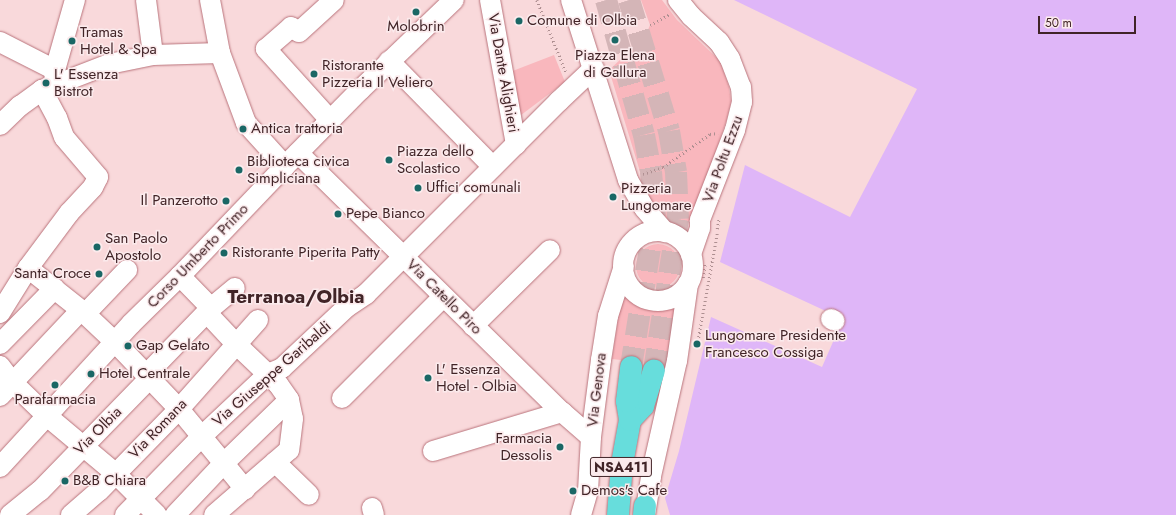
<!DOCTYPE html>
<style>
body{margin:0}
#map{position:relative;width:1176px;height:515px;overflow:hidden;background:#f9d9db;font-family:Jost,sans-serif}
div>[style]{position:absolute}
.green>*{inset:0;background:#f9b7bd}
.round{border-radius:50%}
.water>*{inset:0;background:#dfb6f8}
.major-tunnel>*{height:22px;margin-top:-11px;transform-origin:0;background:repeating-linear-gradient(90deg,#d4b5b7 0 22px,transparent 0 33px)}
.path>*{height:2.5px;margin-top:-1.25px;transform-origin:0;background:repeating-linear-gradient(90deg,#ae8f91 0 1px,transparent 0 4px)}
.roads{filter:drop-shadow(0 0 1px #b9737b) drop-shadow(0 0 1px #b9737b)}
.minor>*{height:20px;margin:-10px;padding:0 10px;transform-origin:10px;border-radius:10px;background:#fff}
.minor>.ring{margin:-10px;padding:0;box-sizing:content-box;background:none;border:20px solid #fff;border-radius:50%}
.major>*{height:22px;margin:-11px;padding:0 11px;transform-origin:11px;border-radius:11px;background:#67dddc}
.dots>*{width:11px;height:11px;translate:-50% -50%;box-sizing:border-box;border:2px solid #fbeaec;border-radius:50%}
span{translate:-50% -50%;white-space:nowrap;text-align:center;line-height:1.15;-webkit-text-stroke:3px #fbeaec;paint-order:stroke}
.shield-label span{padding:1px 3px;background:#fbeaec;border:1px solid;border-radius:3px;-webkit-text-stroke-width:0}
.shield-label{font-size:14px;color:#412427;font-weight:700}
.poi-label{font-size:15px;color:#412427}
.left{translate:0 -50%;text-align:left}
.right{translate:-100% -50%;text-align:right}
.street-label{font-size:15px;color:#412427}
.district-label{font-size:19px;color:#412427;font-weight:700}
.scale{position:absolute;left:1038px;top:16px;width:98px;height:18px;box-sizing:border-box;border:2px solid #412427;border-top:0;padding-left:5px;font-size:12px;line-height:14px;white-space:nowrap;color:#412427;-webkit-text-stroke:3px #fbeaec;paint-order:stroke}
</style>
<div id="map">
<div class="green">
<i style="clip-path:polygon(641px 0,662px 0,677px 20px,720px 61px,729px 87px,731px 102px,727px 119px,693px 217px,684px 226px,672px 224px,661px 219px,637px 192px,645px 188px,609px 70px,633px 48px,647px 32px,650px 25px)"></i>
<i style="clip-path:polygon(554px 55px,565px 82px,517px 118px,510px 72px)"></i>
<i class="round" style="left:636px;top:244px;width:44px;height:44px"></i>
<i style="clip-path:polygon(622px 294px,640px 305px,660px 309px,676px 306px,666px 365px,612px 359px)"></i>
</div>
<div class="water">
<i style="clip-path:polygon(734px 0,1176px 0,1176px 515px,670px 515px,665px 498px,679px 451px,711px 317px,822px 367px,843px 319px,720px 262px,745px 165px,850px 217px,917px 89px)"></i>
</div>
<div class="major-tunnel">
<i style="left:606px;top:0;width:140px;rotate:74.3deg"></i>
<i style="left:644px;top:135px;width:38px;rotate:79deg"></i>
<i style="left:651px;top:172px;width:45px;rotate:84.9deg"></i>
<i style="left:655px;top:217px;width:152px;rotate:99.1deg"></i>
<i style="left:629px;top:0;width:137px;rotate:73deg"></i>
<i style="left:669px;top:131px;width:42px;rotate:80.3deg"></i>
<i style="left:676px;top:172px;width:47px;rotate:87.6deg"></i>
<i style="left:678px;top:219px;width:154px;rotate:99deg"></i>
</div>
<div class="path">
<i style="left:537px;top:0;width:78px;rotate:68.1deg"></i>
<i style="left:650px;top:25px;width:23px;rotate:-29deg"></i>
<i style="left:643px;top:174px;width:21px;rotate:-19deg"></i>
<i style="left:663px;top:167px;width:57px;rotate:-35.1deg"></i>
<i style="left:710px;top:134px;width:8px;rotate:-7deg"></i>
<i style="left:717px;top:229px;width:11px;rotate:-80deg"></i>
<i style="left:703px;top:278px;width:15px;rotate:-82deg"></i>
<i style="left:697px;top:345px;width:113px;rotate:-79.8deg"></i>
</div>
<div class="roads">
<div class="minor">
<i style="left:146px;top:0;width:55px;rotate:82.7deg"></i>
<i style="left:210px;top:0;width:54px;rotate:79.3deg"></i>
<i style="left:490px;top:0;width:147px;rotate:79.8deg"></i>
<i style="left:571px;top:0;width:189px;rotate:72.4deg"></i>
<i style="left:628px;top:180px;width:32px;rotate:60deg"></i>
<i style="left:644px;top:208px;width:32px;rotate:49deg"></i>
<i style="left:678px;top:0;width:21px;rotate:51deg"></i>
<i style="left:691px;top:16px;width:38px;rotate:43deg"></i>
<i style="left:719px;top:42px;width:20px;rotate:57deg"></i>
<i style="left:730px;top:59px;width:30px;rotate:69deg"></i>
<i style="left:741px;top:87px;width:15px;rotate:86deg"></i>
<i style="left:742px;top:102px;width:29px;rotate:104deg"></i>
<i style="left:735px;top:130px;width:97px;rotate:111.3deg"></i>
<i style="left:700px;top:220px;width:8px;rotate:90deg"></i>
<i style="left:700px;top:228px;width:28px;rotate:109deg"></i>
<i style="left:0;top:42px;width:62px;rotate:27deg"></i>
<i style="left:389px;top:61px;width:148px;rotate:45.5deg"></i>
<i style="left:54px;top:85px;width:15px;rotate:-86deg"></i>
<i style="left:55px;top:70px;width:73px;rotate:-74.1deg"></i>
<i style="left:330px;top:120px;width:96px;rotate:-132deg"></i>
<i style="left:266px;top:49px;width:33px;rotate:-41deg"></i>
<i style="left:291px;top:27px;width:9px;rotate:32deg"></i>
<i style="left:299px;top:32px;width:47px;rotate:-42.4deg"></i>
<i style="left:0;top:125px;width:28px;rotate:-44deg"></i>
<i style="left:20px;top:106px;width:27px;rotate:-36deg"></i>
<i style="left:42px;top:90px;width:72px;rotate:-21.2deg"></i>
<i style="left:109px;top:64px;width:45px;rotate:-11.6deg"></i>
<i style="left:153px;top:55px;width:67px;rotate:-1.7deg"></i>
<i style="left:220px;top:53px;width:75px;rotate:69.6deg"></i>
<i style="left:246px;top:123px;width:58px;rotate:47.8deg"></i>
<i style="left:298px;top:153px;width:370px;rotate:44.5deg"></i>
<i style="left:562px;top:412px;width:38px;rotate:41deg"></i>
<i class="ring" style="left:623px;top:231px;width:50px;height:50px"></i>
<i style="left:28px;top:268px;width:68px;rotate:38.4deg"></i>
<i style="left:81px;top:310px;width:47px;rotate:43.3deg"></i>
<i style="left:115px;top:342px;width:93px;rotate:46.3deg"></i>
<i style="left:179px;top:409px;width:104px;rotate:50.5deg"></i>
<i style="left:180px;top:276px;width:45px;rotate:45.9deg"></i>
<i style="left:0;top:313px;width:53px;rotate:-58.1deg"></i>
<i style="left:28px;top:268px;width:69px;rotate:-53.3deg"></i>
<i style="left:69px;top:213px;width:35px;rotate:-47deg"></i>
<i style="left:93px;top:187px;width:11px;rotate:-63deg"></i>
<i style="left:98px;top:177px;width:52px;rotate:-130.4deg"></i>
<i style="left:64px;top:137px;width:20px;rotate:-110deg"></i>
<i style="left:57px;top:118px;width:32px;rotate:-118deg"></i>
<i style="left:207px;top:313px;width:42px;rotate:46.9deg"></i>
<i style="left:236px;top:344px;width:58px;rotate:43.6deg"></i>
<i style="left:278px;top:384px;width:19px;rotate:55deg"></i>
<i style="left:289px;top:400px;width:19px;rotate:78deg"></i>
<i style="left:293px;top:419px;width:31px;rotate:97deg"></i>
<i style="left:289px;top:450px;width:99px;rotate:139.1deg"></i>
<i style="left:85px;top:314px;width:61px;rotate:-46.3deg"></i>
<i style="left:831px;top:319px;width:4px;rotate:27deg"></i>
<i style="left:473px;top:326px;width:108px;rotate:-44.6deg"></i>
<i style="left:0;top:344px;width:78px;rotate:-45.5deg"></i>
<i style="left:0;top:366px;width:21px;rotate:53deg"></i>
<i style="left:13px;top:383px;width:47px;rotate:44.1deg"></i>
<i style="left:47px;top:416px;width:89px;rotate:40deg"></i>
<i style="left:115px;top:473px;width:59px;rotate:45deg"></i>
<i style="left:146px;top:375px;width:93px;rotate:-45.9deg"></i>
<i style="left:211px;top:308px;width:31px;rotate:-40deg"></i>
<i style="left:0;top:396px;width:118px;rotate:-46.7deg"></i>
<i style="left:342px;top:398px;width:143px;rotate:-45deg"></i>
<i style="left:433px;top:451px;width:135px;rotate:-16.8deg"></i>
<i style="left:275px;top:462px;width:47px;rotate:44.1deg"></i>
<i style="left:0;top:467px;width:194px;rotate:-47.5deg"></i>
<i style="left:131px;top:324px;width:69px;rotate:-44.4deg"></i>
<i style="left:180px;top:276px;width:152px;rotate:-46.3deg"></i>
<i style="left:285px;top:166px;width:107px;rotate:-45.4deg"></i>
<i style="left:360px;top:90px;width:130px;rotate:-43.8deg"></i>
<i style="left:372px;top:508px;width:7px;rotate:74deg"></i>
<i style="left:10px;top:515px;width:38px;rotate:-39deg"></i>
<i style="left:40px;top:491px;width:158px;rotate:-45.8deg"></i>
<i style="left:71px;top:515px;width:37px;rotate:-41deg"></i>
<i style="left:99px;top:491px;width:115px;rotate:-45.7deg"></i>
<i style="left:179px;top:409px;width:119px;rotate:-48.4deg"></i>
<i style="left:125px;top:515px;width:109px;rotate:-45.7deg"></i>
<i style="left:201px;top:437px;width:92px;rotate:-43.2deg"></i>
<i style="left:268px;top:374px;width:15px;rotate:-23deg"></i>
<i style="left:282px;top:368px;width:89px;rotate:-43.2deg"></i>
<i style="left:347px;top:307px;width:23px;rotate:-34deg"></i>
<i style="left:366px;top:294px;width:273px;rotate:-45deg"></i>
<i style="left:559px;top:101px;width:48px;rotate:-43.3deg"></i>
<i style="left:175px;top:515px;width:70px;rotate:-46.7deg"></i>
<i style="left:223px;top:464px;width:92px;rotate:-44.1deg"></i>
<i style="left:581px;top:515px;width:25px;rotate:-74deg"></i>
<i style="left:588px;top:491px;width:54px;rotate:-86.8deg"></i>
<i style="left:591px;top:437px;width:78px;rotate:-82.6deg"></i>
<i style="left:601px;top:360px;width:45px;rotate:-81deg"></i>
<i style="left:608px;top:316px;width:52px;rotate:-72.3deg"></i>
<i style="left:645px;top:515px;width:39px;rotate:-81deg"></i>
<i style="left:651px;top:476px;width:118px;rotate:-77.3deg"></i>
<i style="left:677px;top:361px;width:78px;rotate:-81.9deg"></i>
</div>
<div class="major">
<i style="left:630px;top:420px;width:19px;rotate:-47deg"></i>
<i style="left:643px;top:406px;width:37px;rotate:-73deg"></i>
<i style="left:618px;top:515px;width:51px;rotate:-85.5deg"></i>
<i style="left:622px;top:464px;width:45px;rotate:-79.7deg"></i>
<i style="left:630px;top:420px;width:19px;rotate:-99deg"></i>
<i style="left:627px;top:401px;width:34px;rotate:-83deg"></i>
<i style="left:644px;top:515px;width:9px;rotate:-84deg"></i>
</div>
</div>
<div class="dots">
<i style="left:416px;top:12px;background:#1a6765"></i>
<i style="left:519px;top:21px;background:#1a6765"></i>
<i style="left:615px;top:40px;background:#1a6765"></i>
<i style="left:72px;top:41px;background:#1a6765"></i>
<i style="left:314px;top:74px;background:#1a6765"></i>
<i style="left:46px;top:83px;background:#1a6765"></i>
<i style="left:243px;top:129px;background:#1a6765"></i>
<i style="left:389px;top:160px;background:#1a6765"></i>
<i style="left:239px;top:170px;background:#1a6765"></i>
<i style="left:418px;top:188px;background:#1a6765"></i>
<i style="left:613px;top:197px;background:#1a6765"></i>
<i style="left:226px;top:201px;background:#1a6765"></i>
<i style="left:338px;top:214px;background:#1a6765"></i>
<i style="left:97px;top:247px;background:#1a6765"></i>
<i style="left:224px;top:253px;background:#1a6765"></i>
<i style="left:99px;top:274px;background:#1a6765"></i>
<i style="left:697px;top:344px;background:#1a6765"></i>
<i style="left:128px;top:346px;background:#1a6765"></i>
<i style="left:91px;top:374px;background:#1a6765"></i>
<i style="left:428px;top:378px;background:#1a6765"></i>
<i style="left:55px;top:385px;background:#1a6765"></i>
<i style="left:560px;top:447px;background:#1a6765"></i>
<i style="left:65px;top:481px;background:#1a6765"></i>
<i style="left:573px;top:491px;background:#1a6765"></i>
</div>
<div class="shield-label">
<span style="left:621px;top:467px">NSA411</span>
</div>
<div class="poi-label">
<span class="left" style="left:527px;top:21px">Comune di Olbia</span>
<span style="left:416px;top:27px">Molobrin</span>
<span class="left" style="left:80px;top:41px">Tramas<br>Hotel &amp; Spa</span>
<span style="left:615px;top:64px">Piazza Elena<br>di Gallura</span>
<span class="left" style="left:322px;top:74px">Ristorante<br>Pizzeria Il Veliero</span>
<span class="left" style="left:54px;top:83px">L' Essenza<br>Bistrot</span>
<span class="left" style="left:251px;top:129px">Antica trattoria</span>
<span class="left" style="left:397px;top:160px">Piazza dello<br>Scolastico</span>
<span class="left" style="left:247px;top:170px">Biblioteca civica<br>Simpliciana</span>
<span class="left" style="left:426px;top:188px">Uffici comunali</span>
<span class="left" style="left:621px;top:197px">Pizzeria<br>Lungomare</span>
<span class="right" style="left:218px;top:201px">Il Panzerotto</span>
<span class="left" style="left:346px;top:214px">Pepe Bianco</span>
<span class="left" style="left:105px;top:247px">San Paolo<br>Apostolo</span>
<span class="left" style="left:232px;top:253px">Ristorante Piperita Patty</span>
<span class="right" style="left:91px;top:274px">Santa Croce</span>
<span class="left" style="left:705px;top:344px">Lungomare Presidente<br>Francesco Cossiga</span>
<span class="left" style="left:136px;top:346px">Gap Gelato</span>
<span class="left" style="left:436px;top:378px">L' Essenza<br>Hotel - Olbia</span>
<span class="left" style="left:99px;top:374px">Hotel Centrale</span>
<span style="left:55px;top:400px">Parafarmacia</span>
<span class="right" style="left:552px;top:447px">Farmacia<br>Dessolis</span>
<span class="left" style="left:73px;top:481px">B&amp;B Chiara</span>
<span class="left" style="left:581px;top:491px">Demos's Cafe</span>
</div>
<div class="street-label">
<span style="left:503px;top:73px;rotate:80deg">Via Dante Alighieri</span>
<span style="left:723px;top:159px;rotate:-70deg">Via Poltu Ezzu</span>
<span style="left:198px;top:256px;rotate:-46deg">Corso Umberto Primo</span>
<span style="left:444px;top:297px;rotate:45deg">Via Catello Piro</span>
<span style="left:272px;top:374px;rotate:-41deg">Via Giuseppe Garibaldi</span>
<span style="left:597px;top:390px;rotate:-83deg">Via Genova</span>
<span style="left:158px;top:429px;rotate:-46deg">Via Romana</span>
<span style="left:98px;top:431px;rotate:-45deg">Via Olbia</span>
</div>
<div class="district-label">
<span style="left:296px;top:297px">Terranoa/Olbia</span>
</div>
<div class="scale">50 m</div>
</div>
